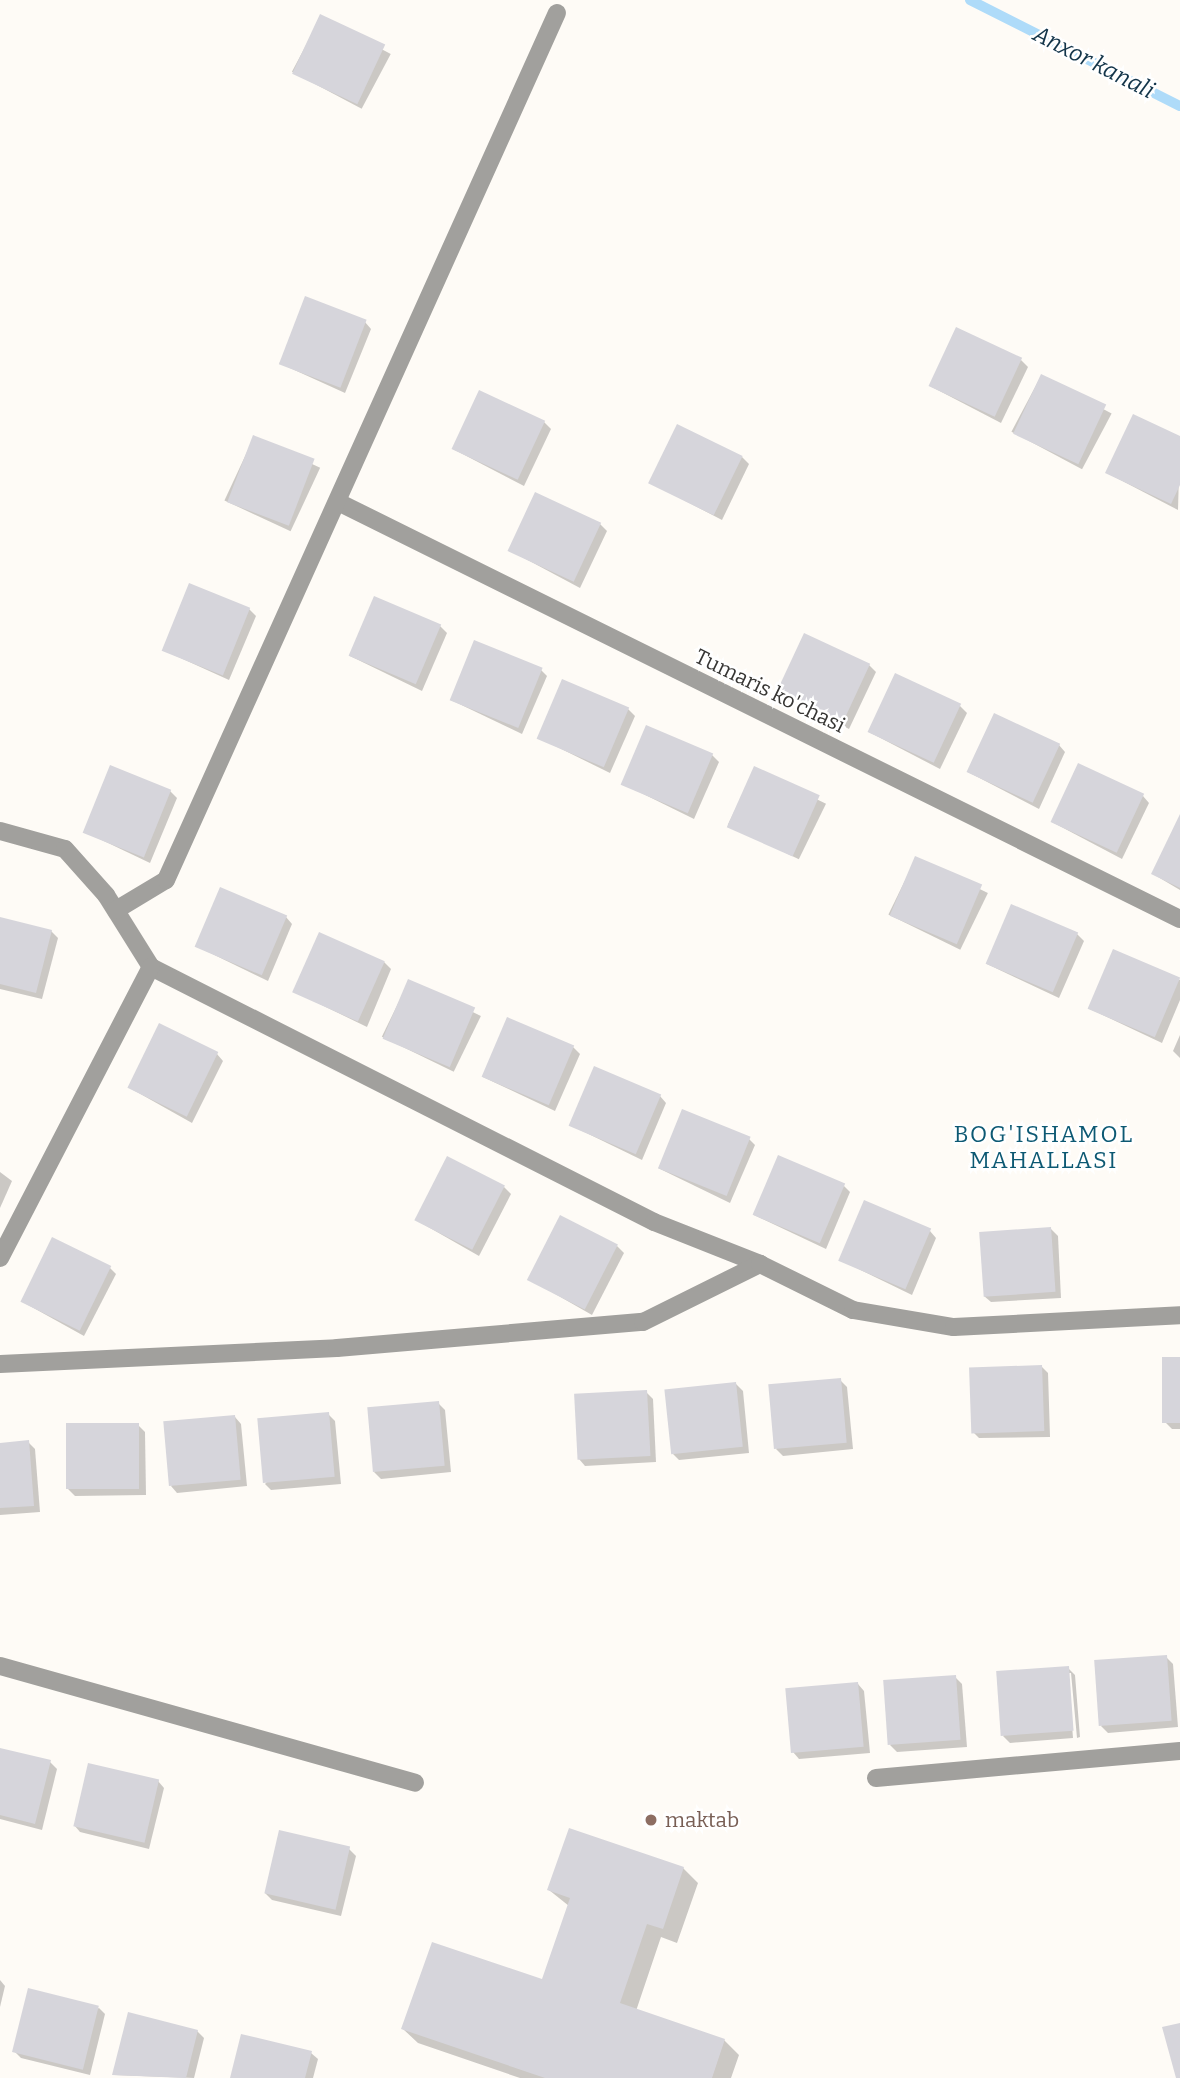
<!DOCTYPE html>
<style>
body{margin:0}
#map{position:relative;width:1180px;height:2078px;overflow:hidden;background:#fefbf6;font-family:Bitter,serif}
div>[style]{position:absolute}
.shadow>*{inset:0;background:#0003;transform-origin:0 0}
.stream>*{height:10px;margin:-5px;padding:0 5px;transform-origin:5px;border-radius:5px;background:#aedbf9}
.building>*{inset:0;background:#d6d5db;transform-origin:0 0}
.street>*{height:18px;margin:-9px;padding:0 9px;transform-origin:9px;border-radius:9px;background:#a1a09d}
.dots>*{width:19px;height:19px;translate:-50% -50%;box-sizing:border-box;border:4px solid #fff;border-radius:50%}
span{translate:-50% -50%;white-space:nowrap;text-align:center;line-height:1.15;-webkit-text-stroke:5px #fff;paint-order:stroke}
.street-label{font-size:21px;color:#363533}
.education-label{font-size:21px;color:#785e54}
.left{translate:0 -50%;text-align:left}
.water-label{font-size:23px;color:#13354a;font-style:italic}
.neighbourhood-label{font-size:23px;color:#0d5973;letter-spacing:2px}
</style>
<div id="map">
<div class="shadow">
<i style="left:321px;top:17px;width:79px;height:62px;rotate:28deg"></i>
<i style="clip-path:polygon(365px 322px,371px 329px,345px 393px,279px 363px)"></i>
<i style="clip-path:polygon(1021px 360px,1028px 367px,1001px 423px,930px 386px)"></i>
<i style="left:1041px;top:376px;width:80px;height:63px;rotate:28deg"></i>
<i style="clip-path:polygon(544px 422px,551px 429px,524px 486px,453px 449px)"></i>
<i style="left:254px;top:437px;width:73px;height:70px;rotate:25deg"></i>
<i style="clip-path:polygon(1180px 438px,1178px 510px,1107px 473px)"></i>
<i style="clip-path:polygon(742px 457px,749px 464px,722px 520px,651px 483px)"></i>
<i style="clip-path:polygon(600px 524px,607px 531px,580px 588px,509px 550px)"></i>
<i style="clip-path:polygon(249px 609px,256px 616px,229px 680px,163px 650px)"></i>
<i style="clip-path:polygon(440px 626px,447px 633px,422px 691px,350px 656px)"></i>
<i style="clip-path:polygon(869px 665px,876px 672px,849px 729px,778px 692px)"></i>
<i style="clip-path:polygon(541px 670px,547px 676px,522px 734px,451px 700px)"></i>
<i style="clip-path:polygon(960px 706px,967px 713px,940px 769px,869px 732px)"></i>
<i style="clip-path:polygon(628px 709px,635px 716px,610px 773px,539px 738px)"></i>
<i style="clip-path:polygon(1059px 745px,1065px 752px,1039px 809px,968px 772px)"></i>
<i style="clip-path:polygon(712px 755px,719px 762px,694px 819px,623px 784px)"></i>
<i style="left:755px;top:769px;width:79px;height:62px;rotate:26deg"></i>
<i style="clip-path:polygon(170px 791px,177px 798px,150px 863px,85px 832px)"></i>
<i style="clip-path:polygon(1143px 796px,1149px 803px,1122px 859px,1052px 822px)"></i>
<i style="clip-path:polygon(1180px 818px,1180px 890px,1153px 874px)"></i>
<i style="left:916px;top:858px;width:80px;height:63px;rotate:26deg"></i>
<i style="clip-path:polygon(286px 917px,292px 924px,268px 981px,196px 946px)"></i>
<i style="clip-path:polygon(0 919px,51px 931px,58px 938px,42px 999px,0 989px)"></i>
<i style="clip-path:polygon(1077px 934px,1084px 941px,1059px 998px,987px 964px)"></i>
<i style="clip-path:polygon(1114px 951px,1180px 980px,1180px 1000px,1162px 1043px,1090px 1009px)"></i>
<i style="clip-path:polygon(384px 962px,391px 969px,367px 1027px,295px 992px)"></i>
<i style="left:409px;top:981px;width:80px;height:62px;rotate:26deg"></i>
<i style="clip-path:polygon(1180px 1035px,1180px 1058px,1173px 1051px)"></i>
<i style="clip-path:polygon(573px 1047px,580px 1054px,555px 1111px,483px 1077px)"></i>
<i style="clip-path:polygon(217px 1054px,223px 1061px,192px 1123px,128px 1087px)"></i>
<i style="clip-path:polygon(660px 1096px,666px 1103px,642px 1160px,570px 1125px)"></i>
<i style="clip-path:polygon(749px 1139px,755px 1145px,730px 1203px,658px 1168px)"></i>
<i style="clip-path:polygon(0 1172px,12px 1181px,0 1208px)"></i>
<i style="clip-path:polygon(844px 1186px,850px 1192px,826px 1249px,754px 1215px)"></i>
<i style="clip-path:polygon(504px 1187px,511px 1194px,479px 1256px,416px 1220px)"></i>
<i style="clip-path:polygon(1051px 1229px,1058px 1236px,1061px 1298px,991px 1302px,984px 1296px)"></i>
<i style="clip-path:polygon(930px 1231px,936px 1238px,912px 1295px,840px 1260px)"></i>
<i style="clip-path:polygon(617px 1246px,624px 1253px,592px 1315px,529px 1279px)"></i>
<i style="clip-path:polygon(110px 1268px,116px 1274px,84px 1336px,21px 1301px)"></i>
<i style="clip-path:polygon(1180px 1359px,1180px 1429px,1172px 1429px,1165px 1422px)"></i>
<i style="clip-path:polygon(1042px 1367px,1048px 1373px,1050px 1437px,979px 1438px,972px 1431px)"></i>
<i style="clip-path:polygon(840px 1380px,847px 1387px,853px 1449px,783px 1456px,776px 1449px)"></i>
<i style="clip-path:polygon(736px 1384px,743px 1391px,749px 1453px,679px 1460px,672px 1453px)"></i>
<i style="clip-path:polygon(646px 1392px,653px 1399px,656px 1462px,585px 1466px,579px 1459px)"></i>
<i style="clip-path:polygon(438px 1403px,445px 1410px,451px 1472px,381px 1479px,374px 1472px)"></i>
<i style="clip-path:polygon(328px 1414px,335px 1421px,341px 1484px,271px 1490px,265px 1484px)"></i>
<i style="clip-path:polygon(235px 1417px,241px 1424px,247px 1486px,177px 1493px,171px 1486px)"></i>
<i style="clip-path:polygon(138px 1425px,145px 1432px,146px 1495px,75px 1496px,68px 1489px)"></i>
<i style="clip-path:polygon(28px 1442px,35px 1449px,40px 1512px,0 1515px,0 1444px)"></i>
<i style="clip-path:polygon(1166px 1657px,1173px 1664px,1178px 1727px,1108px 1733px,1101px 1726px)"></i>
<i style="clip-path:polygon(1068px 1668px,1075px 1675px,1080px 1737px,1077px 1738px,1071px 1673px,1068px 1673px,1073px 1738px,1010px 1743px,1003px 1736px)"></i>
<i style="clip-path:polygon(955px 1677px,962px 1684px,967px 1747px,897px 1752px,890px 1745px)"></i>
<i style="clip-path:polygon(858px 1684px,864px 1691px,870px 1753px,799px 1759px,793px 1752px)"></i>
<i style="clip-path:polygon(0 1750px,50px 1762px,57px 1769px,42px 1830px,0 1819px)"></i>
<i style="clip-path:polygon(158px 1781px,164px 1788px,149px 1849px,80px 1832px,74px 1825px)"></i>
<i style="clip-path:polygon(349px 1849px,356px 1856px,341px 1916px,272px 1900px,265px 1893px)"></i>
<i style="clip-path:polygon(683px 1868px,698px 1883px,677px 1943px,661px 1937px,636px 2011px,724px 2040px,739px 2055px,731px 2078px,520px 2078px,418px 2043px,403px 2029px,543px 1981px,569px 1906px,549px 1890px)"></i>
<i style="clip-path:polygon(0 1980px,5px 1986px,0 2007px)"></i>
<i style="clip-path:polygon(99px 2008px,105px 2014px,90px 2075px,21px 2058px,15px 2052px)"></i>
<i style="clip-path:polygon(197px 2031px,204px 2038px,194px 2078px,114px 2075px)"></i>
<i style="clip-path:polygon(311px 2053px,318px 2059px,313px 2078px,232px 2078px)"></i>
</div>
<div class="stream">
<i style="left:970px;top:0;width:235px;rotate:26.8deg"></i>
</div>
<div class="building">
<i style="left:320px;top:14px;width:72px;height:66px;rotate:25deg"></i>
<i style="left:305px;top:296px;width:66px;height:73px;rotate:21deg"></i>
<i style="left:956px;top:327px;width:73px;height:65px;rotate:25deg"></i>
<i style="left:1041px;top:374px;width:72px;height:66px;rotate:25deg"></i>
<i style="left:479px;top:390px;width:73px;height:65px;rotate:25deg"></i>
<i style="clip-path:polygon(1133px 414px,1180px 436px,1180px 485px,1171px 504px,1105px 473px)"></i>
<i style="left:677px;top:424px;width:73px;height:66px;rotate:26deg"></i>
<i style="left:253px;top:435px;width:66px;height:72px;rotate:21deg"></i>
<i style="left:535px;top:492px;width:73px;height:65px;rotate:25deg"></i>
<i style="left:189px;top:583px;width:66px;height:73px;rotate:22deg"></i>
<i style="left:374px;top:596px;width:73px;height:65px;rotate:23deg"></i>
<i style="left:804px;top:633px;width:73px;height:65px;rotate:25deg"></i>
<i style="left:474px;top:640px;width:74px;height:65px;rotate:22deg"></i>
<i style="left:895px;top:673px;width:73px;height:65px;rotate:25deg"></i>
<i style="left:562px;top:679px;width:73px;height:65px;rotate:23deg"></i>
<i style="left:994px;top:713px;width:73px;height:65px;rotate:25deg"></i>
<i style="left:646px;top:725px;width:73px;height:65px;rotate:23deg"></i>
<i style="left:1078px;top:763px;width:73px;height:65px;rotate:25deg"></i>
<i style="left:110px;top:765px;width:66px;height:73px;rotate:22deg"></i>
<i style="left:754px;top:766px;width:72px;height:67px;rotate:24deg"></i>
<i style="clip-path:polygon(1180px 814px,1180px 888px,1151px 874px)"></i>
<i style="left:915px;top:856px;width:73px;height:65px;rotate:23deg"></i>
<i style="left:220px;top:887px;width:73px;height:65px;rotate:23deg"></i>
<i style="left:1011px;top:904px;width:73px;height:65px;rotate:23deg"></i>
<i style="clip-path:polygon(0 917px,52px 930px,36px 993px,0 984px)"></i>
<i style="left:319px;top:932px;width:72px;height:66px;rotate:24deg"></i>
<i style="left:1113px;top:949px;width:73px;height:65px;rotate:23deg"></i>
<i style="left:408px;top:979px;width:73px;height:65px;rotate:23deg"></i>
<i style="left:507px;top:1017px;width:73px;height:65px;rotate:23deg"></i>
<i style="left:159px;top:1023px;width:66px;height:72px;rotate:26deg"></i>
<i style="left:594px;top:1066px;width:73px;height:65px;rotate:23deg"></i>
<i style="left:682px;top:1109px;width:74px;height:64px;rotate:22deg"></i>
<i style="left:778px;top:1155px;width:73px;height:65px;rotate:23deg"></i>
<i style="left:447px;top:1156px;width:65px;height:72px;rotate:27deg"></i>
<i style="left:864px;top:1200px;width:73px;height:66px;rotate:23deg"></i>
<i style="left:560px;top:1215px;width:65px;height:73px;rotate:27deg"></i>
<i style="left:1051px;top:1227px;width:65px;height:72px;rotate:86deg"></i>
<i style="left:52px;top:1237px;width:66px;height:72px;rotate:26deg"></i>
<i style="left:1180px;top:1357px;width:66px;height:18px;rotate:90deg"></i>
<i style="left:1042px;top:1365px;width:66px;height:73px;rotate:88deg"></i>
<i style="left:841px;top:1378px;width:65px;height:73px;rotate:85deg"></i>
<i style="left:736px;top:1382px;width:65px;height:72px;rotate:84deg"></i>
<i style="left:647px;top:1390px;width:66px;height:73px;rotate:87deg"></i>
<i style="left:439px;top:1401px;width:65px;height:72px;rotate:85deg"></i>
<i style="left:329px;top:1412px;width:65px;height:72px;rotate:85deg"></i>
<i style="left:235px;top:1415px;width:65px;height:72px;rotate:85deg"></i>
<i style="left:139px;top:1423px;width:66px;height:73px;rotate:90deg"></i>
<i style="clip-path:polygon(29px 1440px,34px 1506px,0 1508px,0 1443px)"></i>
<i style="left:1167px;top:1655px;width:66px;height:73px;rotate:86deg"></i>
<i style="left:1069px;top:1666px;width:65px;height:73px;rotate:86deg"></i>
<i style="left:956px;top:1675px;width:65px;height:73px;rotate:86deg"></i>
<i style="left:858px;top:1682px;width:65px;height:73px;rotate:85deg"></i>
<i style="clip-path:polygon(0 1748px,51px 1760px,35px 1824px,0 1815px)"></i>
<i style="left:88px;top:1763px;width:73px;height:65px;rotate:13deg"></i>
<i style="clip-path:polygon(569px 1828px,684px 1867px,663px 1929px,647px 1924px,620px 2003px,725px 2039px,712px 2078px,545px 2078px,401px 2029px,432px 1942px,542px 1979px,570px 1898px,547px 1890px)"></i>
<i style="left:279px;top:1830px;width:73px;height:65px;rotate:13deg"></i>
<i style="left:28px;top:1988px;width:73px;height:66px;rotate:14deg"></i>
<i style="clip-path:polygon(128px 2012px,198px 2030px,186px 2078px,112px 2075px)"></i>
<i style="clip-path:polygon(1180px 2023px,1180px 2078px,1176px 2078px,1162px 2027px)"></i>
<i style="clip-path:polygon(241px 2034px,312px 2051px,305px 2078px,230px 2078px)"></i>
</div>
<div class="street">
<i style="left:340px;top:503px;width:937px;rotate:26.35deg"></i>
<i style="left:0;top:831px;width:67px;rotate:15.5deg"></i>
<i style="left:65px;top:849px;width:62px;rotate:48.3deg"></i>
<i style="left:106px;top:895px;width:85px;rotate:58deg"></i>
<i style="left:151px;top:967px;width:564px;rotate:26.88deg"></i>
<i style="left:654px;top:1222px;width:114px;rotate:21.6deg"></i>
<i style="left:116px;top:910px;width:58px;rotate:-31deg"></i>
<i style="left:166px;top:880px;width:951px;rotate:-65.73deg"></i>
<i style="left:0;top:1258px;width:328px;rotate:-62.6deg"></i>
<i style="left:0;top:1364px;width:337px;rotate:-2.7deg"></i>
<i style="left:337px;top:1348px;width:307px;rotate:-4.9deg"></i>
<i style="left:643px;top:1322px;width:131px;rotate:-26.4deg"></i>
<i style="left:760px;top:1264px;width:104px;rotate:26.3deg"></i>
<i style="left:853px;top:1310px;width:102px;rotate:9.6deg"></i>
<i style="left:954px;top:1327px;width:226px;rotate:-3deg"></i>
<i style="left:0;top:1666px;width:431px;rotate:15.7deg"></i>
<i style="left:876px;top:1778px;width:305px;rotate:-5.1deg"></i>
</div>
<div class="dots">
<i style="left:651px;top:1820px;background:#8d6e63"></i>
</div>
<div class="street-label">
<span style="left:770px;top:691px;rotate:26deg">Tumaris ko'chasi</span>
</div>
<div class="education-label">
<span class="left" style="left:665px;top:1820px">maktab</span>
</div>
<div class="water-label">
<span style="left:1094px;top:62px;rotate:27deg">Anxor kanali</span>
</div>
<div class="neighbourhood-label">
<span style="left:1044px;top:1147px">BOG'ISHAMOL<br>MAHALLASI</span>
</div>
</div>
